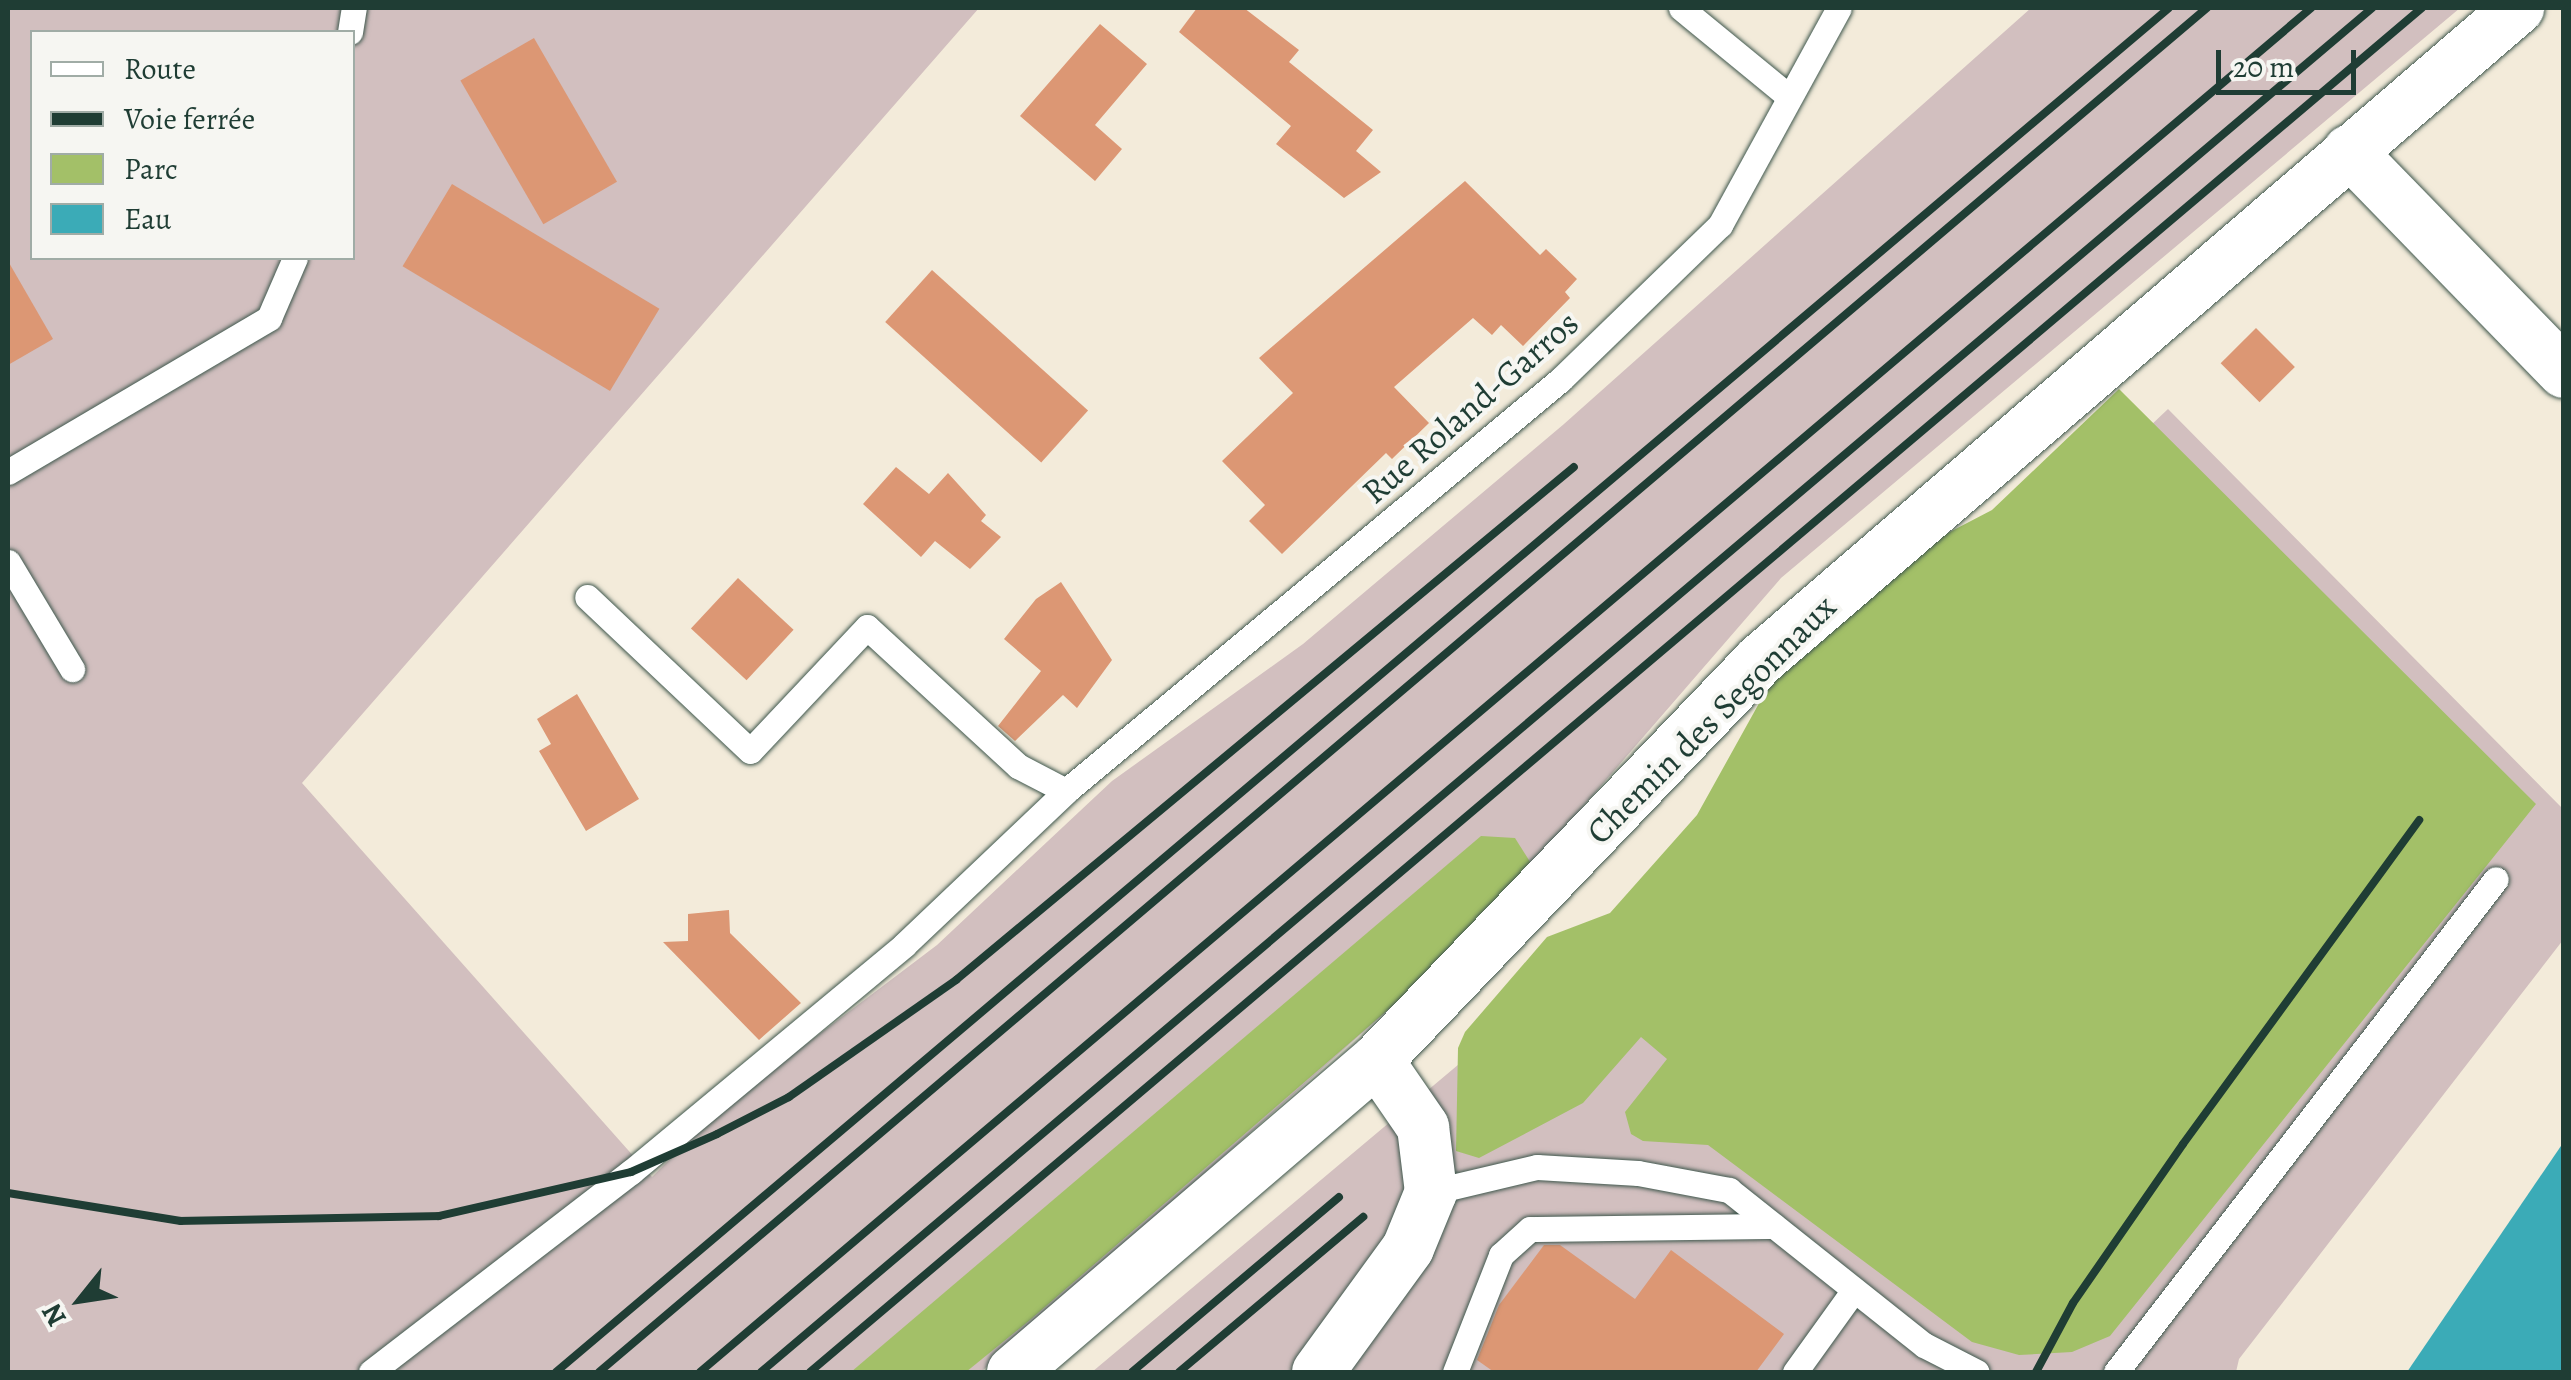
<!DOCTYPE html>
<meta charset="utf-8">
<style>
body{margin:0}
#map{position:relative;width:2571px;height:1380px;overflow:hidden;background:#f3ebda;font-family:Alegreya,serif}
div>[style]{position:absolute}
.industrial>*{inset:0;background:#d2bfbf}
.green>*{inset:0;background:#a3c068}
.water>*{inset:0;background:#3babb7}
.building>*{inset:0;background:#dc9774;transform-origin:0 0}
.roads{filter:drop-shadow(0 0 2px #3f574d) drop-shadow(0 0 2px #3f574d)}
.service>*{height:25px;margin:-12.5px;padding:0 12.5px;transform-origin:12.5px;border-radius:12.5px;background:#fff}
.minor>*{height:52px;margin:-26px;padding:0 26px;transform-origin:26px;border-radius:26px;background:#fff}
.rail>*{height:8px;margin:-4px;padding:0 4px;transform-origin:4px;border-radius:4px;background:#1f3d34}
span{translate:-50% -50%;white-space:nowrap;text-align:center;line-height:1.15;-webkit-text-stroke:8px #f6f6f2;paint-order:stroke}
.street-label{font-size:35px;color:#1f3d34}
.frame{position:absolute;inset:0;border:10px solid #1f3d34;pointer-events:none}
.legend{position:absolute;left:30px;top:30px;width:325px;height:230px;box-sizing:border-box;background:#f6f6f2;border:2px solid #a0aca6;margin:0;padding:12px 18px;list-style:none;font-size:30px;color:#1f3d34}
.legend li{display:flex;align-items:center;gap:20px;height:50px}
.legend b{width:50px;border:2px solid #a0aca6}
.north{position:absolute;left:30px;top:1250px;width:100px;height:100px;-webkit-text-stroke:8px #f6f6f2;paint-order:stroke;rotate:240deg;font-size:28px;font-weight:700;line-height:40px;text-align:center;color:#1f3d34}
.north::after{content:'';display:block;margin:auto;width:35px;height:45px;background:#1f3d34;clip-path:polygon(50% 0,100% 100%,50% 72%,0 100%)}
.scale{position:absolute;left:2216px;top:50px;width:140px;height:45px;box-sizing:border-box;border:5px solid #1f3d34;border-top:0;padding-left:12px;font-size:30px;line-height:35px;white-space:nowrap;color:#1f3d34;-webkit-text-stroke:8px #f6f6f2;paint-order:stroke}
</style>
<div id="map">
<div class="industrial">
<i style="clip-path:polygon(evenodd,8px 8px,979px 8px,302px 783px,652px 1177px,719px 1110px,937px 945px,1112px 781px,1303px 644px,1564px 424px,2031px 8px,2460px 8px,1781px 578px,1470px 937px,981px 1372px,8px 1372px,8px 8px,32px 32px,352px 32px,352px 258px,32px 258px,32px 32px)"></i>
<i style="clip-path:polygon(2168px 409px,2563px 809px,2563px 940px,2239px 1359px,2236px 1372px,1092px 1372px,1608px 939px)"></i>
</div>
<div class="green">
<i style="clip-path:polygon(2119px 389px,2536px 804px,2110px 1336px,2072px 1352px,2019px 1355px,1972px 1342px,1708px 1145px,1643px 1141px,1631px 1134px,1625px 1112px,1667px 1059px,1641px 1037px,1583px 1103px,1479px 1158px,1456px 1151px,1458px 1048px,1465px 1032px,1547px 937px,1610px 913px,1697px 815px,1787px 653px,1921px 547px,1992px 510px)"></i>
<i style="clip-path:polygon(1481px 836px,1515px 838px,1532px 865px,1435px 969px,1030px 1320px,966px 1372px,851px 1372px)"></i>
</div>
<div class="water">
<i style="clip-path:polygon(2563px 1143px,2563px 1372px,2407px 1372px)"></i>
</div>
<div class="building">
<i style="clip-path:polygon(1197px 8px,1244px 8px,1299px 50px,1289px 62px,1373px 130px,1356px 151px,1381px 172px,1344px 198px,1276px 144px,1291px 126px,1179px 32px)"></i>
<i style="clip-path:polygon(1100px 24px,1147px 64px,1095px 125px,1122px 149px,1095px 181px,1020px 116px)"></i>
<i style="left:534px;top:38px;width:166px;height:85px;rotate:60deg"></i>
<i style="clip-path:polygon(1465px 181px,1540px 255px,1546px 249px,1577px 279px,1565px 292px,1570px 298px,1523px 346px,1501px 325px,1492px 335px,1473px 318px,1394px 387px,1429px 423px,1392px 459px,1386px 453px,1282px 554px,1249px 521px,1265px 505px,1222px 461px,1293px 393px,1259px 358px)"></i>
<i style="left:452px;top:184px;width:242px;height:96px;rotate:31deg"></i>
<i style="clip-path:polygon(8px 261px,53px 339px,8px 365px)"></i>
<i style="left:932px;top:270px;width:210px;height:70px;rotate:42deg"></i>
<i style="left:2256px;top:328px;width:55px;height:50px;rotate:45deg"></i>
<i style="clip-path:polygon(896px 467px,929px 494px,948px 473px,986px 515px,981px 521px,1001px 537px,970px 569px,935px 541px,921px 557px,863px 504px)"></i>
<i style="left:738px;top:578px;width:76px;height:69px;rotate:43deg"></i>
<i style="clip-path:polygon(1061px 582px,1112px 660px,1077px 708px,1063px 695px,1015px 741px,998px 726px,1041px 671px,1004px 639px,1036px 599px)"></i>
<i style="clip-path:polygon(577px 694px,639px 799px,586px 831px,539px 751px,551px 744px,537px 719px)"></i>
<i style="clip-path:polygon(729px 910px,730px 933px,801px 1003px,759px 1040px,663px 942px,688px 941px,688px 914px)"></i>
<i style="clip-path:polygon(1544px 1245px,1560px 1245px,1635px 1299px,1671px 1250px,1784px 1334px,1756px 1372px,1494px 1372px,1477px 1360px,1499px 1305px)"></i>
</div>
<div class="roads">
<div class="service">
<i style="left:1681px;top:8px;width:137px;rotate:39.4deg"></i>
<i style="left:350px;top:32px;width:24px;rotate:-81deg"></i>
<i style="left:8px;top:472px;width:303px;rotate:-30.5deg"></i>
<i style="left:269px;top:318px;width:65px;rotate:-66.6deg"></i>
<i style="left:8px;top:562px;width:125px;rotate:59.1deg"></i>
<i style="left:1066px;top:791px;width:643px;rotate:-39.76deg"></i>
<i style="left:1560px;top:380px;width:223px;rotate:-44.1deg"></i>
<i style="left:1720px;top:225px;width:247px;rotate:-61.3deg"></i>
<i style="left:1431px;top:1192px;width:109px;rotate:-13.3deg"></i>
<i style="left:1537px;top:1167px;width:101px;rotate:3.4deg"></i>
<i style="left:1638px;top:1173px;width:93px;rotate:10.6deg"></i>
<i style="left:1729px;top:1190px;width:249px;rotate:38.5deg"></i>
<i style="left:1924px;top:1345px;width:59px;rotate:27deg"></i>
<i style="left:371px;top:1372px;width:328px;rotate:-37.6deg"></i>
<i style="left:631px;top:1172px;width:355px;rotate:-39.7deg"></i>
<i style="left:904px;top:945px;width:224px;rotate:-43.5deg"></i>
<i style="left:1066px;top:791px;width:54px;rotate:-152.5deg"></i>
<i style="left:1018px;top:766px;width:205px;rotate:-137.4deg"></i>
<i style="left:867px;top:627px;width:170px;rotate:133.3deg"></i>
<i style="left:750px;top:751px;width:224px;rotate:-136.6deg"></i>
<i style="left:1455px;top:1372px;width:126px;rotate:-68.5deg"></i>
<i style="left:1501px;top:1255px;width:39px;rotate:-42deg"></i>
<i style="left:1530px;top:1229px;width:244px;rotate:-0.7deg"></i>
<i style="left:1795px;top:1372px;width:101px;rotate:-54.3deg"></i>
<i style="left:2116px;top:1372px;width:622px;rotate:-52.38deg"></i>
</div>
<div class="minor">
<i style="left:2349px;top:151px;width:308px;rotate:45.8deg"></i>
<i style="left:1013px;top:1372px;width:479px;rotate:-40.6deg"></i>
<i style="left:1377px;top:1060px;width:554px;rotate:-46.24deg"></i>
<i style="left:1760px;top:660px;width:1000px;rotate:-40.7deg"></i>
<i style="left:1318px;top:1372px;width:153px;rotate:-54deg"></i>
<i style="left:1408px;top:1248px;width:61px;rotate:-67.7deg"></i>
<i style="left:1431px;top:1192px;width:65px;rotate:-97deg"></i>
<i style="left:1423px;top:1127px;width:81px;rotate:-124.5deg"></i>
</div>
</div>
<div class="rail">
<i style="left:8px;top:1193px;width:175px;rotate:9.2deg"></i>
<i style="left:181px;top:1221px;width:258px;rotate:-1.1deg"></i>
<i style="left:439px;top:1216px;width:197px;rotate:-12.9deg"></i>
<i style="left:631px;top:1172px;width:94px;rotate:-23.8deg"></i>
<i style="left:717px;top:1134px;width:81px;rotate:-27.2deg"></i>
<i style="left:789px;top:1097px;width:204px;rotate:-35deg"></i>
<i style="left:956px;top:980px;width:803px;rotate:-39.7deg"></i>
<i style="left:556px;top:1372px;width:2112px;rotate:-40.22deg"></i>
<i style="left:599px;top:1372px;width:2109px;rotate:-40.31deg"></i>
<i style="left:700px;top:1372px;width:2111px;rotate:-40.25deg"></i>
<i style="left:761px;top:1372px;width:2111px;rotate:-40.25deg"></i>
<i style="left:810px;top:1372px;width:2112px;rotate:-40.24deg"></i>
<i style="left:1132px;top:1372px;width:271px;rotate:-40.2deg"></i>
<i style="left:1179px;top:1372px;width:241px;rotate:-40.1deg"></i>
<i style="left:2036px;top:1372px;width:78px;rotate:-61.8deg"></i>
<i style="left:2073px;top:1303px;width:193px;rotate:-55.3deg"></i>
<i style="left:2183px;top:1144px;width:401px;rotate:-53.9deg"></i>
</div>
<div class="street-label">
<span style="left:1470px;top:407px;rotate:-41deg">Rue Roland-Garros</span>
<span style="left:1711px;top:719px;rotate:-45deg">Chemin des Segonnaux</span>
</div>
<div class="frame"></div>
<ul class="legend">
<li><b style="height:12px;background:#fff"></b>Route</li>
<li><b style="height:12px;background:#1f3d34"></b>Voie ferrée</li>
<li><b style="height:28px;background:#a3c068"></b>Parc</li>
<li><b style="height:28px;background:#3babb7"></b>Eau</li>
</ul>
<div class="north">N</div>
<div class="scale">20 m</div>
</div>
